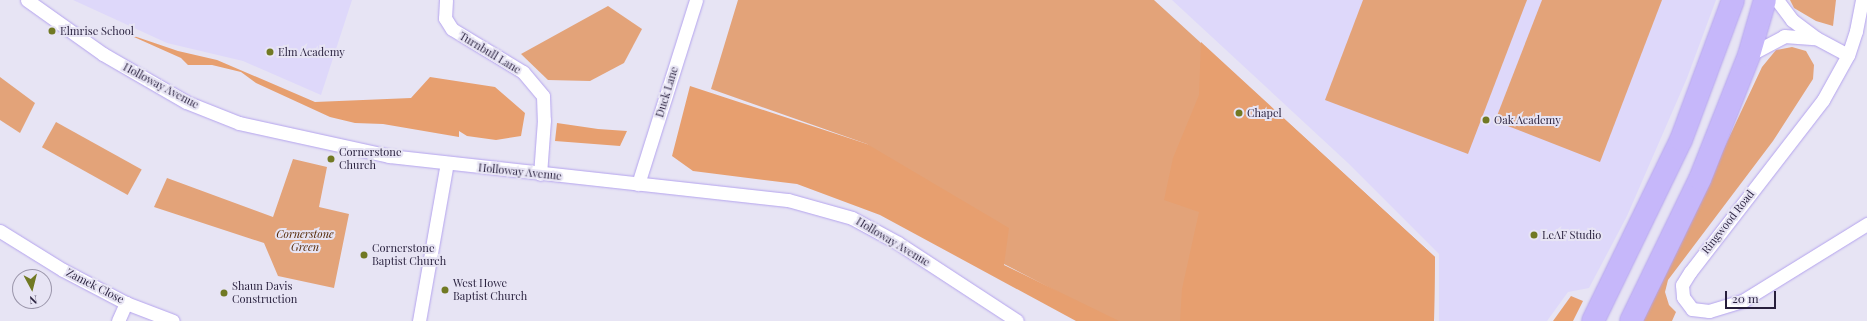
<!DOCTYPE html>
<style>
body{margin:0}
#map{position:relative;width:1867px;height:321px;overflow:hidden;background:#e7e4f4;font-family:"Playfair Display",serif}
div>[style]{position:absolute}
.built>*{inset:0;background:#ded8fa}
.green>*{inset:0;background:#e3a379;transform-origin:0 0}
.forest>*{inset:0;background:#e79f6f}
.roads{filter:drop-shadow(0 0 1px #b4a3ee) drop-shadow(0 0 1px #b4a3ee)}
.street>*{height:13px;margin:-6.5px;padding:0 6.5px;transform-origin:6.5px;border-radius:6.5px;background:#fff}
.highway>*{height:22px;margin:-11px;padding:0 11px;transform-origin:11px;border-radius:11px;background:#c6b7fa}
.dots>*{width:11px;height:11px;translate:-50% -50%;box-sizing:border-box;border:2px solid #e7e4f4;border-radius:50%}
span{translate:-50% -50%;white-space:nowrap;text-align:center;line-height:1.15;-webkit-text-stroke:4px #e7e4f4;paint-order:stroke}
.poi-label{font-size:11px;color:#271f3c}
.left{translate:0 -50%;text-align:left}
.street-label{font-size:11px;color:#271f3c}
.park-label{font-size:11px;color:#522500;font-style:italic}
.north{position:absolute;left:12px;top:269px;width:40px;height:40px;box-sizing:border-box;background:#e7e4f4;border:1px solid #9a95aa;border-radius:50%;rotate:173deg;font-size:11px;font-weight:700;line-height:16px;text-align:center;color:#271f3c}
.north::after{content:'';display:block;margin:auto;width:14px;height:18px;background:#717923;clip-path:polygon(50% 0,100% 100%,50% 72%,0 100%)}
.scale{position:absolute;left:1725px;top:291px;width:51px;height:18px;box-sizing:border-box;border:2px solid #271f3c;border-top:0;padding-left:5px;font-size:12px;line-height:14px;white-space:nowrap;color:#271f3c;-webkit-text-stroke:3px #e7e4f4;paint-order:stroke}
</style>
<div id="map">
<div class="built">
<i style="clip-path:polygon(73px 0,352px 0,321px 95px,243px 61px,167px 43px)"></i>
<i style="clip-path:polygon(1172px 0,1716px 0,1687px 78px,1627px 216px,1589px 288px,1568px 292px,1547px 321px,1439px 321px,1439px 254px,1348px 163px)"></i>
</div>
<div class="green">
<i style="clip-path:polygon(738px 0,1154px 0,1435px 257px,1434px 321px,1114px 321px,1004px 264px,867px 144px,711px 89px)"></i>
<i style="clip-path:polygon(1363px 0,1527px 0,1468px 154px,1325px 100px)"></i>
<i style="clip-path:polygon(1542px 0,1662px 0,1600px 162px,1495px 121px)"></i>
<i style="clip-path:polygon(1790px 0,1836px 0,1833px 26px,1816px 21px,1794px 8px)"></i>
<i style="clip-path:polygon(608px 6px,642px 29px,624px 63px,590px 81px,548px 80px,521px 54px)"></i>
<i style="clip-path:polygon(1792px 47px,1806px 51px,1814px 65px,1813px 79px,1773px 141px,1668px 280px,1665px 292px,1669px 305px,1676px 312px,1672px 321px,1643px 321px,1762px 67px,1776px 50px)"></i>
<i style="clip-path:polygon(0 77px,35px 103px,20px 133px,0 120px)"></i>
<i style="left:56px;top:122px;width:98px;height:29px;rotate:29deg"></i>
<i style="clip-path:polygon(293px 159px,327px 167px,319px 207px,349px 214px,334px 288px,278px 276px,264px 243px,154px 207px,167px 178px,273px 217px)"></i>
</div>
<div class="forest">
<i style="clip-path:polygon(125px 33px,178px 51px,217px 60px,315px 102px,411px 98px,430px 77px,495px 87px,525px 113px,521px 136px,496px 140px,467px 136px,459px 131px,459px 137px,383px 124px,355px 123px,330px 117px,256px 83px,241px 72px,212px 65px,188px 65px,181px 58px)"></i>
<i style="clip-path:polygon(1201px 42px,1435px 257px,1434px 321px,1180px 321px,1182px 289px,1199px 212px,1164px 200px,1173px 158px,1199px 95px)"></i>
<i style="clip-path:polygon(690px 86px,867px 144px,1009px 228px,1004px 265px,1119px 321px,1076px 321px,880px 215px,797px 184px,693px 171px,672px 156px)"></i>
<i style="clip-path:polygon(557px 123px,598px 129px,627px 131px,620px 146px,555px 141px)"></i>
<i style="clip-path:polygon(1571px 296px,1583px 301px,1573px 321px,1553px 321px)"></i>
</div>
<div class="roads">
<div class="street">
<i style="left:27px;top:0;width:93px;rotate:35.4deg"></i>
<i style="left:103px;top:54px;width:96px;rotate:30deg"></i>
<i style="left:186px;top:102px;width:57px;rotate:21.6deg"></i>
<i style="left:239px;top:123px;width:154px;rotate:12.4deg"></i>
<i style="left:389px;top:156px;width:401px;rotate:6.3deg"></i>
<i style="left:788px;top:200px;width:66px;rotate:15.7deg"></i>
<i style="left:852px;top:218px;width:52px;rotate:28.5deg"></i>
<i style="left:898px;top:243px;width:142px;rotate:33.2deg"></i>
<i style="left:446px;top:0;width:18px;rotate:93deg"></i>
<i style="left:445px;top:18px;width:13px;rotate:58deg"></i>
<i style="left:452px;top:29px;width:83px;rotate:31.2deg"></i>
<i style="left:523px;top:72px;width:31px;rotate:50deg"></i>
<i style="left:543px;top:96px;width:24px;rotate:88deg"></i>
<i style="left:544px;top:120px;width:54px;rotate:94.2deg"></i>
<i style="left:1777px;top:0;width:25px;rotate:53deg"></i>
<i style="left:1792px;top:20px;width:30px;rotate:37deg"></i>
<i style="left:1816px;top:38px;width:36px;rotate:28deg"></i>
<i style="left:1862px;top:0;width:32px;rotate:101deg"></i>
<i style="left:1856px;top:31px;width:25px;rotate:108deg"></i>
<i style="left:1848px;top:55px;width:51px;rotate:119.1deg"></i>
<i style="left:1823px;top:100px;width:217px;rotate:127.7deg"></i>
<i style="left:1690px;top:272px;width:15px;rotate:122deg"></i>
<i style="left:1682px;top:285px;width:12px;rotate:85deg"></i>
<i style="left:1683px;top:297px;width:15px;rotate:53deg"></i>
<i style="left:1692px;top:309px;width:17px;rotate:7deg"></i>
<i style="left:1709px;top:311px;width:37px;rotate:-17deg"></i>
<i style="left:1744px;top:300px;width:145px;rotate:-31.7deg"></i>
<i style="left:1749px;top:55px;width:40px;rotate:-28deg"></i>
<i style="left:1784px;top:36px;width:31px;rotate:4deg"></i>
<i style="left:638px;top:184px;width:193px;rotate:-72.5deg"></i>
<i style="left:0;top:231px;width:74px;rotate:31.8deg"></i>
<i style="left:63px;top:270px;width:71px;rotate:27.6deg"></i>
<i style="left:126px;top:303px;width:50px;rotate:21deg"></i>
<i style="left:118px;top:321px;width:20px;rotate:-66deg"></i>
<i style="left:419px;top:321px;width:160px;rotate:-80deg"></i>
</div>
<div class="highway">
<i style="left:1593px;top:321px;width:201px;rotate:-64.1deg"></i>
<i style="left:1681px;top:140px;width:149px;rotate:-69.6deg"></i>
<i style="left:1631px;top:321px;width:158px;rotate:-64.1deg"></i>
<i style="left:1700px;top:179px;width:133px;rotate:-68.4deg"></i>
<i style="left:1749px;top:55px;width:57px;rotate:-73.8deg"></i>
</div>
</div>
<div class="dots">
<i style="left:52px;top:31px;background:#717923"></i>
<i style="left:270px;top:52px;background:#717923"></i>
<i style="left:1239px;top:113px;background:#717923"></i>
<i style="left:1486px;top:120px;background:#717923"></i>
<i style="left:331px;top:159px;background:#717923"></i>
<i style="left:1534px;top:235px;background:#717923"></i>
<i style="left:364px;top:255px;background:#717923"></i>
<i style="left:445px;top:290px;background:#717923"></i>
<i style="left:224px;top:293px;background:#717923"></i>
</div>
<div class="poi-label">
<span class="left" style="left:60px;top:31px">Elmrise School</span>
<span class="left" style="left:278px;top:52px">Elm Academy</span>
<span class="left" style="left:1247px;top:113px">Chapel</span>
<span class="left" style="left:1494px;top:120px">Oak Academy</span>
<span class="left" style="left:339px;top:159px">Cornerstone<br>Church</span>
<span class="left" style="left:1542px;top:235px">LeAF Studio</span>
<span class="left" style="left:372px;top:255px">Cornerstone<br>Baptist Church</span>
<span class="left" style="left:453px;top:290px">West Howe<br>Baptist Church</span>
<span class="left" style="left:232px;top:293px">Shaun Davis<br>Construction</span>
</div>
<div class="street-label">
<span style="left:490px;top:53px;rotate:31deg">Turnbull Lane</span>
<span style="left:161px;top:86px;rotate:28deg">Holloway Avenue</span>
<span style="left:667px;top:92px;rotate:-73deg">Duck Lane</span>
<span style="left:520px;top:172px;rotate:6deg">Holloway Avenue</span>
<span style="left:1728px;top:222px;rotate:-52deg">Ringwood Road</span>
<span style="left:893px;top:242px;rotate:31deg">Holloway Avenue</span>
<span style="left:95px;top:286px;rotate:27deg">Zamek Close</span>
</div>
<div class="park-label">
<span style="left:305px;top:241px">Cornerstone<br>Green</span>
</div>
<div class="north">N</div>
<div class="scale">20 m</div>
</div>
